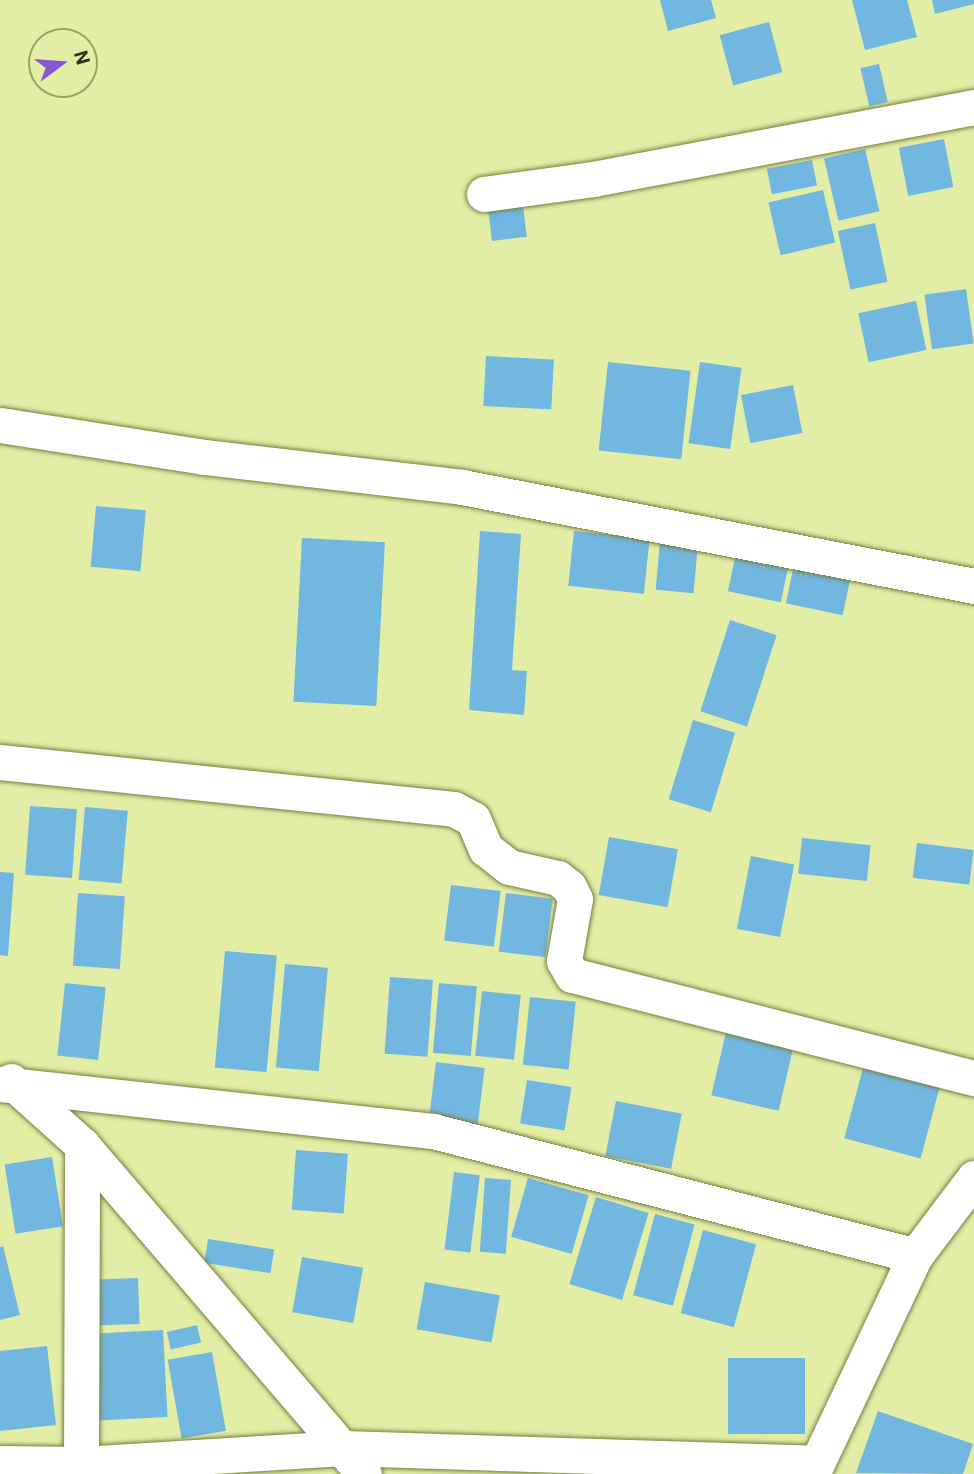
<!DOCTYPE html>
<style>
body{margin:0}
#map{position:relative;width:974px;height:1474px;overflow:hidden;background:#e2eda6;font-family:Roboto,sans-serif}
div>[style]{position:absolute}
.building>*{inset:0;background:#72b7df;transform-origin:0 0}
.roads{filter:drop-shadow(0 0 2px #777f3d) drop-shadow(0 0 2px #777f3d)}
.street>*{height:35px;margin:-17.5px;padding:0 17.5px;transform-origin:17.5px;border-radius:17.5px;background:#fff}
span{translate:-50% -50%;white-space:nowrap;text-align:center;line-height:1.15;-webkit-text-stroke:5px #e2eda6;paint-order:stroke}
.north{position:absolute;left:28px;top:28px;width:70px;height:70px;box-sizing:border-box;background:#e2eda6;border:2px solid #9aa26c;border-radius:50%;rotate:74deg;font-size:19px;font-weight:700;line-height:28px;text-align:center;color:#2e3216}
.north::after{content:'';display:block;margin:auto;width:24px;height:32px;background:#835ad4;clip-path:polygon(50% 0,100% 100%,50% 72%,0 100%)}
</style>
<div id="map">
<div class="building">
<i style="clip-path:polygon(660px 0,711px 0,716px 18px,668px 31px)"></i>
<i style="clip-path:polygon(852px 0,907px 0,917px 37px,865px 50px)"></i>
<i style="clip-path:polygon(932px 0,974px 0,974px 4px,935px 14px)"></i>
<i style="left:769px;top:22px;width:52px;height:51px;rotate:75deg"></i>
<i style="left:879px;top:64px;width:39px;height:19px;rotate:77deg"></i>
<i style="left:944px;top:139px;width:49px;height:46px;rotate:79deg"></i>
<i style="left:865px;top:149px;width:64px;height:42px;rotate:77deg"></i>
<i style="left:812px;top:160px;width:26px;height:46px;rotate:79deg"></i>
<i style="left:823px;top:190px;width:54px;height:56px;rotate:77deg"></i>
<i style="left:522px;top:198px;width:39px;height:35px;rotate:83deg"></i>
<i style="left:875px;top:223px;width:60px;height:38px;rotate:78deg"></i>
<i style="left:966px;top:289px;width:55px;height:42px;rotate:82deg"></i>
<i style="left:916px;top:301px;width:50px;height:59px;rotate:78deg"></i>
<i style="left:486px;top:356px;width:68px;height:50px;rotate:3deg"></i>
<i style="left:608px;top:362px;width:83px;height:89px;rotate:6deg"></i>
<i style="left:700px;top:362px;width:42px;height:82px;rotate:8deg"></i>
<i style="left:793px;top:385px;width:49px;height:53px;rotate:79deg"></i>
<i style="left:96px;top:506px;width:50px;height:61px;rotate:5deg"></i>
<i style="clip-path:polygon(480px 531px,521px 534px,512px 670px,527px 671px,524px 715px,469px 710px)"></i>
<i style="left:574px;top:531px;width:76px;height:55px;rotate:6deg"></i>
<i style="left:302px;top:538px;width:83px;height:164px;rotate:3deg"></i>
<i style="left:660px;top:541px;width:38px;height:49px;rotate:5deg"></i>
<i style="left:736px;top:553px;width:54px;height:39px;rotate:12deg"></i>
<i style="left:794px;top:565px;width:58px;height:39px;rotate:12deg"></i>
<i style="left:730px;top:620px;width:49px;height:96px;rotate:18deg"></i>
<i style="left:693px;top:720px;width:44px;height:83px;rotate:17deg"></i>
<i style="left:30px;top:806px;width:47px;height:69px;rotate:4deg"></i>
<i style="left:85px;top:807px;width:43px;height:73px;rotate:5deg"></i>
<i style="left:609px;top:837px;width:70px;height:59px;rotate:10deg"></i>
<i style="left:802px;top:838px;width:69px;height:36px;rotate:6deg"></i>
<i style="left:917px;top:843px;width:57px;height:35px;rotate:7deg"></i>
<i style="left:751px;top:856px;width:44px;height:74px;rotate:11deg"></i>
<i style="clip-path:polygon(0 872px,14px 873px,8px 956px,0 955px)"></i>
<i style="left:451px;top:885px;width:50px;height:56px;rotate:7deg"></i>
<i style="left:78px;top:893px;width:47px;height:73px;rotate:4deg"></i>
<i style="left:506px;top:893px;width:47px;height:59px;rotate:7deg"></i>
<i style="left:225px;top:951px;width:52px;height:117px;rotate:5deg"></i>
<i style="left:285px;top:964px;width:43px;height:104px;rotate:5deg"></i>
<i style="left:390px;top:977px;width:43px;height:77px;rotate:4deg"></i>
<i style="left:65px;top:983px;width:41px;height:73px;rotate:6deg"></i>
<i style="left:439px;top:983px;width:38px;height:70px;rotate:5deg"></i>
<i style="left:482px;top:991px;width:39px;height:65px;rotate:6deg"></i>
<i style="left:530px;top:997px;width:46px;height:68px;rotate:6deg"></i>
<i style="left:726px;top:1032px;width:69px;height:65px;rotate:13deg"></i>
<i style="left:866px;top:1057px;width:79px;height:84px;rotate:15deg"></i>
<i style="left:436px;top:1062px;width:49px;height:57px;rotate:7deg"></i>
<i style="left:527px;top:1080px;width:45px;height:44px;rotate:9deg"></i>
<i style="left:616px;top:1101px;width:67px;height:56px;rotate:11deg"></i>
<i style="left:296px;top:1150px;width:52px;height:60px;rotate:4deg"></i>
<i style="left:52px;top:1157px;width:70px;height:48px;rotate:81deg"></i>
<i style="left:454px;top:1172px;width:26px;height:78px;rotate:7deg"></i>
<i style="left:485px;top:1178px;width:26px;height:74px;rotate:4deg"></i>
<i style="left:528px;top:1178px;width:63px;height:61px;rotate:16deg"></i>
<i style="left:596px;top:1197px;width:55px;height:91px;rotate:17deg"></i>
<i style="left:655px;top:1214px;width:41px;height:84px;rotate:15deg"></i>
<i style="left:703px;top:1230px;width:55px;height:86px;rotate:15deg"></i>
<i style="left:208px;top:1239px;width:67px;height:24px;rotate:9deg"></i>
<i style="clip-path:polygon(3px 1246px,20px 1315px,0 1320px,0 1247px)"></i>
<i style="left:302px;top:1257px;width:62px;height:56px;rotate:10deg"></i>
<i style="left:138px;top:1278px;width:46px;height:47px;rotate:88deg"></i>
<i style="left:425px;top:1282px;width:76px;height:48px;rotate:10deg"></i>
<i style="left:197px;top:1325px;width:18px;height:31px;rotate:77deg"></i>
<i style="left:163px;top:1330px;width:87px;height:75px;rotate:87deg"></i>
<i style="clip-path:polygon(47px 1346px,56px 1425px,0 1431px,0 1351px)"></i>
<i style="left:212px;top:1352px;width:80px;height:45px;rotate:80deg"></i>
<i style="left:805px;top:1358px;width:76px;height:77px;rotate:90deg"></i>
<i style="clip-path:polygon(878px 1411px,973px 1444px,963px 1474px,856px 1473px)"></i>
</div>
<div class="roads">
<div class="street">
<i style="left:484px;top:194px;width:110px;rotate:-7.8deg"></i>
<i style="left:593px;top:179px;width:388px;rotate:-10.7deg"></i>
<i style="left:0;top:425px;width:206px;rotate:8.9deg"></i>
<i style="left:204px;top:457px;width:260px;rotate:6.6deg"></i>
<i style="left:462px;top:487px;width:521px;rotate:10.94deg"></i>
<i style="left:0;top:762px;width:456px;rotate:5.9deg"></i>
<i style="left:454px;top:809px;width:21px;rotate:28deg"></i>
<i style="left:473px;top:819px;width:33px;rotate:67deg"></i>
<i style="left:486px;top:849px;width:29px;rotate:38deg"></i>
<i style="left:509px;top:867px;width:50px;rotate:12.7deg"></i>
<i style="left:558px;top:878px;width:14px;rotate:39deg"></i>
<i style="left:569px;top:887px;width:13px;rotate:63deg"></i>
<i style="left:575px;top:899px;width:63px;rotate:100.1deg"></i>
<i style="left:564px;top:961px;width:16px;rotate:60deg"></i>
<i style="left:572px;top:975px;width:415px;rotate:14.4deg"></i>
<i style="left:11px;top:1081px;width:96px;rotate:42deg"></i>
<i style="left:82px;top:1145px;width:433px;rotate:49.4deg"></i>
<i style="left:0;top:1084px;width:436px;rotate:6.2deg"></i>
<i style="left:433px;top:1131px;width:498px;rotate:14.5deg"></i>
<i style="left:0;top:1463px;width:81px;rotate:0.7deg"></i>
<i style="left:81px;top:1464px;width:263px;rotate:-3.5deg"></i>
<i style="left:344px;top:1448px;width:472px;rotate:1.8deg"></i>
<i style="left:81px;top:1464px;width:319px;rotate:-89.8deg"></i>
<i style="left:812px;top:1474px;width:241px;rotate:-64.7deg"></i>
<i style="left:915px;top:1256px;width:98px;rotate:-52.9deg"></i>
</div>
</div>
<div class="north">N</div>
</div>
